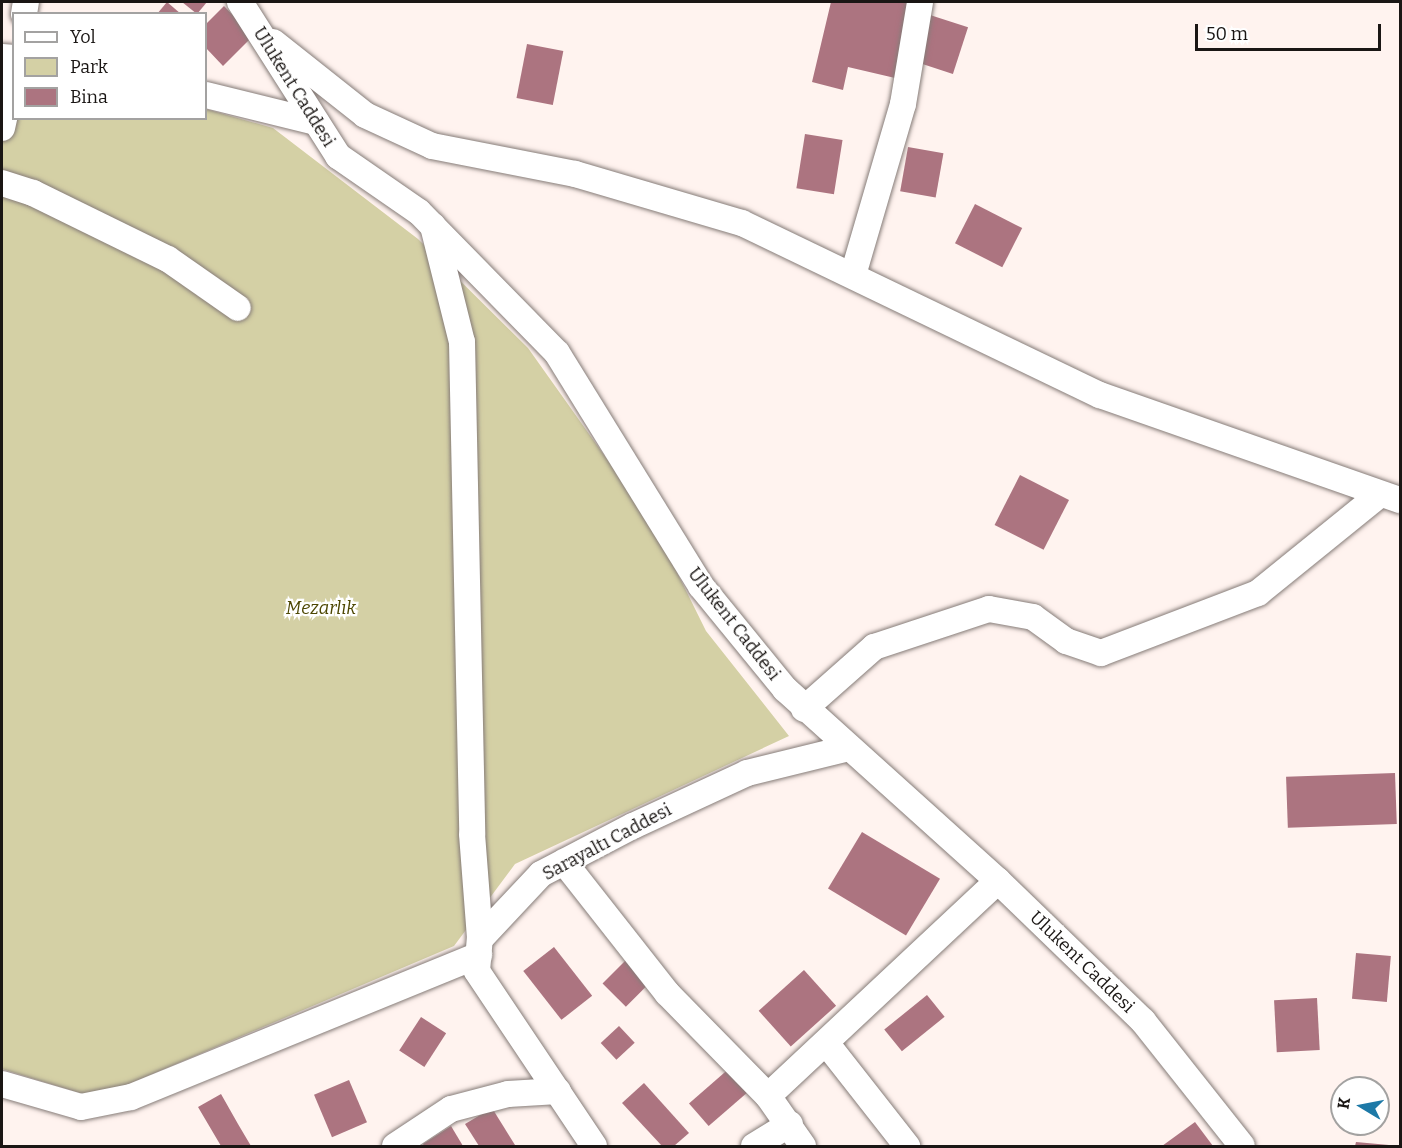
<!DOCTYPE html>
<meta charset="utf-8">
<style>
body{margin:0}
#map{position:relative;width:1402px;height:1148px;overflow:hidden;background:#fff3ef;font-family:Bitter,serif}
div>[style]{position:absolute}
.green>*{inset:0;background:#d4d0a5}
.building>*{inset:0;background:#ac7480;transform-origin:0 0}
.roads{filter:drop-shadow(0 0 2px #867c78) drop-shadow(0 0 2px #867c78)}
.minor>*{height:26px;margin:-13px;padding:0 13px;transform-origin:13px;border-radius:13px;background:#fff}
span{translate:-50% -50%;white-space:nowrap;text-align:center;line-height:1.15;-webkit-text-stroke:4.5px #fff;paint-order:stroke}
.street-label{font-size:18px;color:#1a1614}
.park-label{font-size:18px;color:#4d4703;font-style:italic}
.frame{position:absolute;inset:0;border:3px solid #1a1614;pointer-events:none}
.legend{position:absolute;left:12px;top:12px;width:195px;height:108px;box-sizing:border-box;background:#fff;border:2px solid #a3a2a1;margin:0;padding:8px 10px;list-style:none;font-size:18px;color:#1a1614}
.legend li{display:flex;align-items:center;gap:12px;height:30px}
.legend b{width:30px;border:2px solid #a3a2a1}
.north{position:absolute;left:1330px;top:1076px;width:60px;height:60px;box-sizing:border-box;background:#fff;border:2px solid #a3a2a1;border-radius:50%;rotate:280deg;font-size:16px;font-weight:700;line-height:24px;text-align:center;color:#1a1614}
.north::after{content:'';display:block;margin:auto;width:21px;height:27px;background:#1d79a7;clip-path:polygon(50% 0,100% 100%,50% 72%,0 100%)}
.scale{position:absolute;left:1195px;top:24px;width:186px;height:27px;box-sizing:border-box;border:3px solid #1a1614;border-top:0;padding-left:8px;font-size:18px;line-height:21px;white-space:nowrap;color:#1a1614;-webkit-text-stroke:4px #fff;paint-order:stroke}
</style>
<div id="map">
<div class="green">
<i style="clip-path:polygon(2px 74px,14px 118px,206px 118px,206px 109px,273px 128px,418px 239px,528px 348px,653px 524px,706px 631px,789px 736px,515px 864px,454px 946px,96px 1098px,2px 1069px)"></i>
</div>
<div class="building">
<i style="clip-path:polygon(167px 2px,181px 14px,157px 14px)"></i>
<i style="clip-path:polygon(182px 2px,207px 2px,197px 14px)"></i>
<i style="clip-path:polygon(831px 2px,913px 2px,895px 78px,848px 67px,843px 90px,812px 82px)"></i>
<i style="clip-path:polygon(224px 6px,253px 36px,223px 66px,206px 48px,206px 24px)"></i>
<i style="left:930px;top:15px;width:40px;height:49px;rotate:18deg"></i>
<i style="left:527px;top:44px;width:37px;height:55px;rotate:11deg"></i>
<i style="left:805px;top:134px;width:38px;height:55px;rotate:9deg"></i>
<i style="left:908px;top:147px;width:36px;height:45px;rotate:10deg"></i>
<i style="left:975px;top:204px;width:53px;height:44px;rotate:27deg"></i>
<i style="left:1020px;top:475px;width:55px;height:56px;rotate:27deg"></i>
<i style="left:1395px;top:773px;width:51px;height:109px;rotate:88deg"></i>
<i style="left:862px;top:832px;width:91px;height:66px;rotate:31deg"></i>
<i style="left:554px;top:947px;width:62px;height:39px;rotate:52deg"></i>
<i style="left:1356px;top:953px;width:35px;height:46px;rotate:5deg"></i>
<i style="left:628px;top:958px;width:33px;height:36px;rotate:45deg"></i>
<i style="left:804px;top:970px;width:48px;height:61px;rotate:48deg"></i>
<i style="left:927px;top:995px;width:28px;height:55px;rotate:51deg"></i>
<i style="left:1317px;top:998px;width:52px;height:43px;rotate:87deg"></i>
<i style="left:421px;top:1017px;width:30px;height:40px;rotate:33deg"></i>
<i style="left:619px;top:1026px;width:23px;height:25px;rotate:47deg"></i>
<i style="left:732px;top:1066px;width:30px;height:57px;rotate:49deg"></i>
<i style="left:349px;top:1080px;width:46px;height:38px;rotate:67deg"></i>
<i style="clip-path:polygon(644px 1083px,689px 1133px,674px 1146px,662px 1146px,622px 1103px)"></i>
<i style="clip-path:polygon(221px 1094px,238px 1124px,251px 1146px,221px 1146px,198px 1107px)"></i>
<i style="clip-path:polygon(492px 1108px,515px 1145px,511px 1146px,479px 1146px,465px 1124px)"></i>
<i style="clip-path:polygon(1195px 1122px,1213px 1146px,1162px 1146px)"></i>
<i style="clip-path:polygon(451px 1126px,463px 1146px,424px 1146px,423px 1144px)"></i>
<i style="clip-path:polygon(1356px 1142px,1389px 1145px,1389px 1146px,1355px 1146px)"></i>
</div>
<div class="roads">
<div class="minor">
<i style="left:240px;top:2px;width:183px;rotate:57.5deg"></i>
<i style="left:338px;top:156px;width:98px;rotate:34.7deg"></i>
<i style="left:419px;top:212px;width:197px;rotate:45.6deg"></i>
<i style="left:557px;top:353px;width:274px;rotate:58.3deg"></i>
<i style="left:701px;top:586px;width:133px;rotate:50.8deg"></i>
<i style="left:785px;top:689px;width:287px;rotate:42deg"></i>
<i style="left:998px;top:881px;width:202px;rotate:44deg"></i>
<i style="left:1143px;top:1021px;width:159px;rotate:51.6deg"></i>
<i style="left:24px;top:14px;width:12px;rotate:-81deg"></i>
<i style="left:273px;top:42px;width:117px;rotate:38.4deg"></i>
<i style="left:365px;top:115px;width:74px;rotate:24.8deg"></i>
<i style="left:432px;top:146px;width:146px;rotate:11.1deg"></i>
<i style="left:575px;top:174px;width:174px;rotate:16.4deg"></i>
<i style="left:742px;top:223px;width:397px;rotate:25.7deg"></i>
<i style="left:1100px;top:395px;width:318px;rotate:19.3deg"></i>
<i style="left:2px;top:57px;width:12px;rotate:5deg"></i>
<i style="left:206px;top:95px;width:113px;rotate:13.8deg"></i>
<i style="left:2px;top:128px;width:56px;rotate:-77.7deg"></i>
<i style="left:2px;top:183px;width:33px;rotate:18deg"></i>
<i style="left:33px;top:193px;width:150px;rotate:26.1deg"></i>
<i style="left:168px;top:259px;width:85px;rotate:35deg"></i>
<i style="left:433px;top:226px;width:120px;rotate:76deg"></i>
<i style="left:462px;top:342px;width:492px;rotate:88.8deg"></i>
<i style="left:472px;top:834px;width:105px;rotate:85.6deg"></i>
<i style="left:853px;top:275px;width:178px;rotate:-73.7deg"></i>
<i style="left:903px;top:104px;width:103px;rotate:-80.5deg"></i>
<i style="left:804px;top:709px;width:94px;rotate:-41.5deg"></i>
<i style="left:874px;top:647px;width:121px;rotate:-18.3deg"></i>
<i style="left:989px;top:609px;width:45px;rotate:10.3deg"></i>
<i style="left:1033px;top:617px;width:41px;rotate:36deg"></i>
<i style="left:1066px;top:641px;width:37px;rotate:19deg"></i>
<i style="left:1101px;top:653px;width:168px;rotate:-20.9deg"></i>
<i style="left:1258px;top:593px;width:156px;rotate:-39deg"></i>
<i style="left:564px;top:862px;width:167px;rotate:51.8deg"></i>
<i style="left:667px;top:993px;width:144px;rotate:45.6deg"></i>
<i style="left:768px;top:1096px;width:61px;rotate:55deg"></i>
<i style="left:827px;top:1044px;width:130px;rotate:51.9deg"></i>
<i style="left:2px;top:1084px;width:82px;rotate:16.2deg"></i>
<i style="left:81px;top:1107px;width:51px;rotate:-11.3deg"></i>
<i style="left:131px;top:1097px;width:376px;rotate:-22.2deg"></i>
<i style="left:768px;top:1096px;width:315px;rotate:-43.1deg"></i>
<i style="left:395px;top:1146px;width:67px;rotate:-33.5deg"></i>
<i style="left:451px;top:1109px;width:59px;rotate:-14.7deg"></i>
<i style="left:508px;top:1094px;width:50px;rotate:-3.4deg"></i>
<i style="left:594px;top:1146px;width:211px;rotate:-123.8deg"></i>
<i style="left:477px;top:971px;width:32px;rotate:-85deg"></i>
<i style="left:480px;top:939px;width:89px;rotate:-46.8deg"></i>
<i style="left:541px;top:874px;width:104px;rotate:-27.6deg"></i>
<i style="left:633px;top:826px;width:126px;rotate:-24.9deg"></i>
<i style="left:747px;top:773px;width:105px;rotate:-13.8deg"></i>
<i style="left:754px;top:1146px;width:42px;rotate:-31.4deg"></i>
</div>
</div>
<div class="street-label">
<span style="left:294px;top:87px;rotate:58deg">Ulukent Caddesi</span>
<span style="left:734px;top:624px;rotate:52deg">Ulukent Caddesi</span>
<span style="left:607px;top:842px;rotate:-28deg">Sarayaltı Caddesi</span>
<span style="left:1082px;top:962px;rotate:44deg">Ulukent Caddesi</span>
</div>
<div class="park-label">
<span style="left:321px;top:608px">Mezarlık</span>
</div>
<div class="frame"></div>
<ul class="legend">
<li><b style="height:8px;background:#fff"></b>Yol</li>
<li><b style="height:16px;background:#d4d0a5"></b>Park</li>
<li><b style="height:16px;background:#ac7480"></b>Bina</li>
</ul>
<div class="north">K</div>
<div class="scale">50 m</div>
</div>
